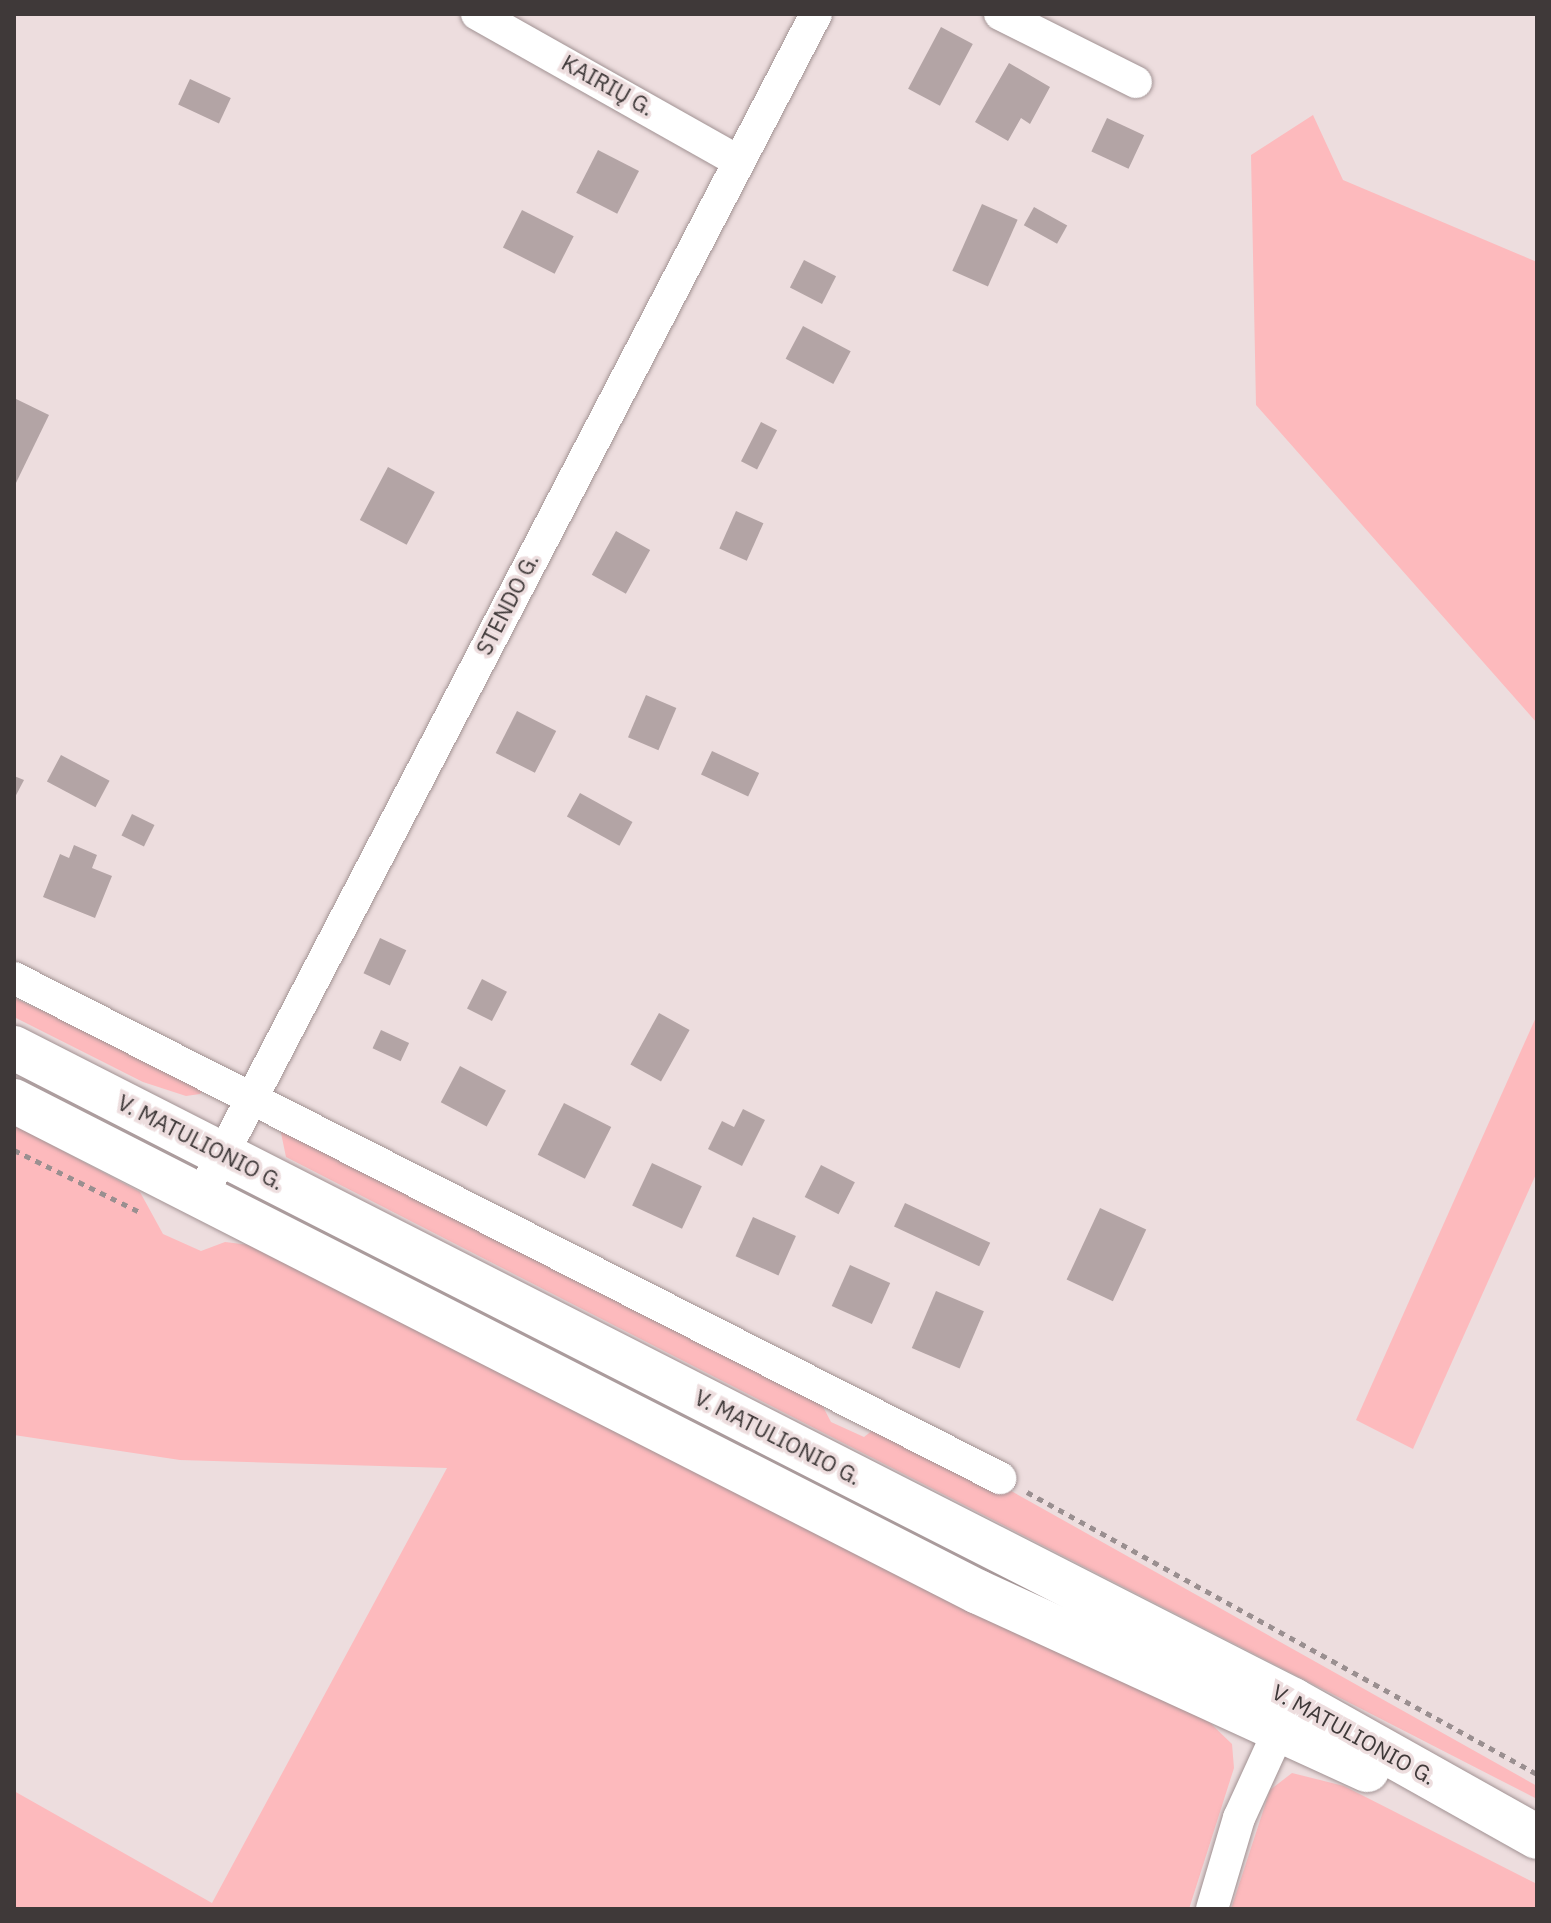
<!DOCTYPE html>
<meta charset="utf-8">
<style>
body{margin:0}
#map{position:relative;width:1551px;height:1923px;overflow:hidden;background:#edddde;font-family:"IBM Plex Sans",sans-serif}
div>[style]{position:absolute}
.green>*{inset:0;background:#fdbabd}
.building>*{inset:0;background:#b3a4a5;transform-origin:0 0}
.path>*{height:5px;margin-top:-2.5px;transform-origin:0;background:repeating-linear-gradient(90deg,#9a8f90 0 6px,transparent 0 12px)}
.roads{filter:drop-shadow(0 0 2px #a19293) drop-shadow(0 0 2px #a19293)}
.minor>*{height:32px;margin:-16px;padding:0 16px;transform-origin:16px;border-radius:16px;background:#fff}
.highway>*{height:44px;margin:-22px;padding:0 22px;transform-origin:22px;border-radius:22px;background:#fff}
span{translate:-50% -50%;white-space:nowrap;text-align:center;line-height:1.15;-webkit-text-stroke:7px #edddde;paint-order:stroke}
.street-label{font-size:22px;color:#3f3939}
.frame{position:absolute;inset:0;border:16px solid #3f3939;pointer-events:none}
</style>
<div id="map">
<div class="green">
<i style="clip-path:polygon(1313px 115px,1343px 180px,1537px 262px,1537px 723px,1256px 405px,1251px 155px)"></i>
<i style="clip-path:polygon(14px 998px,208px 1085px,200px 1094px,186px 1096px,143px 1082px,14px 1017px)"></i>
<i style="clip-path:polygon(1537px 1015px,1537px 1172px,1413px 1449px,1356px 1420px)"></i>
<i style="clip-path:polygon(14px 1125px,140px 1192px,163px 1234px,201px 1251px,225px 1242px,250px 1245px,1207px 1720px,1232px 1744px,1234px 1768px,1189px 1909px,14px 1909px,14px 1791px,212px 1903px,447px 1468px,180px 1460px,14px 1435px)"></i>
<i style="clip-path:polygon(280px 1128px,819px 1399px,831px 1422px,864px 1437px,878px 1426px,1013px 1492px,1537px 1786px,1537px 1799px,286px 1157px)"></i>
<i style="clip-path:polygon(1292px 1773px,1344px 1786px,1537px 1884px,1537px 1909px,1231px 1909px,1270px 1790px)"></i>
</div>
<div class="building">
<i style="left:941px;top:27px;width:36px;height:70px;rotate:28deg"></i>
<i style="clip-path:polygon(1009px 63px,1050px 87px,1030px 124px,1021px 118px,1008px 141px,975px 122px)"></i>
<i style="left:190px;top:79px;width:45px;height:28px;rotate:25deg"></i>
<i style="left:1107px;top:118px;width:41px;height:37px;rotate:25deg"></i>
<i style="left:598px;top:150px;width:46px;height:48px;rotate:27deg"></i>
<i style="left:982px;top:204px;width:39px;height:73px;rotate:24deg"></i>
<i style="left:1034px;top:207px;width:38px;height:21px;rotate:29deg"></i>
<i style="left:522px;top:210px;width:58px;height:42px;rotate:27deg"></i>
<i style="left:804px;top:260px;width:36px;height:31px;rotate:27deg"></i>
<i style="left:803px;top:326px;width:54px;height:37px;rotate:28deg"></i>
<i style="clip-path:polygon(14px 398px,49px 415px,14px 487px)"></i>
<i style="left:761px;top:422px;width:18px;height:44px;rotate:27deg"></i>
<i style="left:388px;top:467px;width:53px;height:60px;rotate:28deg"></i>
<i style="left:736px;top:511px;width:30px;height:41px;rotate:24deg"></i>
<i style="left:616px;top:531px;width:39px;height:50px;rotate:29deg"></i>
<i style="left:646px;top:695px;width:33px;height:46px;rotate:23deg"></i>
<i style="left:517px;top:711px;width:44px;height:47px;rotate:27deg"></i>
<i style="left:712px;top:751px;width:52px;height:26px;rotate:25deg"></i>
<i style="left:61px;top:755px;width:55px;height:30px;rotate:28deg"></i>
<i style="clip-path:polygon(14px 776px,24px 780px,14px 799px)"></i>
<i style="left:580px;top:793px;width:60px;height:27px;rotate:29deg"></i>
<i style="left:132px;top:814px;width:25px;height:24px;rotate:26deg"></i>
<i style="clip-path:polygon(74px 845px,97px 855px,92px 868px,112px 876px,95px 918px,43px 897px,60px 854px,69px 858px)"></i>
<i style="left:380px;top:938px;width:29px;height:39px;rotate:25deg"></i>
<i style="left:482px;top:979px;width:28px;height:33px;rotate:27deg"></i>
<i style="left:659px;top:1013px;width:35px;height:59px;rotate:29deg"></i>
<i style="left:381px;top:1030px;width:31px;height:20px;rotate:25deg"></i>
<i style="left:460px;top:1066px;width:52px;height:41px;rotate:28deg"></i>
<i style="left:564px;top:1103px;width:53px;height:58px;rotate:27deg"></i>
<i style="clip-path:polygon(743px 1109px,765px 1120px,742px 1166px,708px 1149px,722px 1121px,734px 1127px)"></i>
<i style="left:652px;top:1163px;width:55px;height:47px;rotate:25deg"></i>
<i style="left:821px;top:1165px;width:38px;height:36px;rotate:27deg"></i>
<i style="left:905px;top:1203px;width:94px;height:26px;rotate:25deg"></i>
<i style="left:1100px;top:1208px;width:51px;height:79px;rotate:25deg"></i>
<i style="left:753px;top:1217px;width:47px;height:43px;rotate:24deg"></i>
<i style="left:850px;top:1265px;width:44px;height:45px;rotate:24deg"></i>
<i style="left:936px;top:1291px;width:52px;height:62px;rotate:23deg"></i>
</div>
<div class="path">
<i style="left:14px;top:1150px;width:143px;rotate:26.2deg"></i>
<i style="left:1027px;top:1492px;width:583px;rotate:28.94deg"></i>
</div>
<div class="roads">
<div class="minor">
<i style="left:477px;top:14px;width:297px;rotate:29.4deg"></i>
<i style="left:1000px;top:14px;width:152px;rotate:26.6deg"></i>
<i style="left:14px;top:978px;width:1106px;rotate:26.89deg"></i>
<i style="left:201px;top:1196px;width:1332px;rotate:-62.51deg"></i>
<i style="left:1212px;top:1909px;width:95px;rotate:-73.5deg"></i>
<i style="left:1239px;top:1818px;width:118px;rotate:-65.4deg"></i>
</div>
<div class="highway">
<i style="left:14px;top:1048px;width:1436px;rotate:27.01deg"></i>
<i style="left:1293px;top:1700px;width:280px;rotate:29.3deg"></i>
<i style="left:14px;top:1101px;width:1082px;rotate:26.99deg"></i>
<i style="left:978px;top:1592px;width:428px;rotate:24.6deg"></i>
</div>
</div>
<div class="street-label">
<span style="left:608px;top:85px;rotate:29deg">KAIRIŲ G.</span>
<span style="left:507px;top:604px;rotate:-63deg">STENDO G.</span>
<span style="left:201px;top:1142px;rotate:27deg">V. MATULIONIO G.</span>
<span style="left:778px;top:1437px;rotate:27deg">V. MATULIONIO G.</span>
<span style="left:1354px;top:1734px;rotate:29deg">V. MATULIONIO G.</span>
</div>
<div class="frame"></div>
</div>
